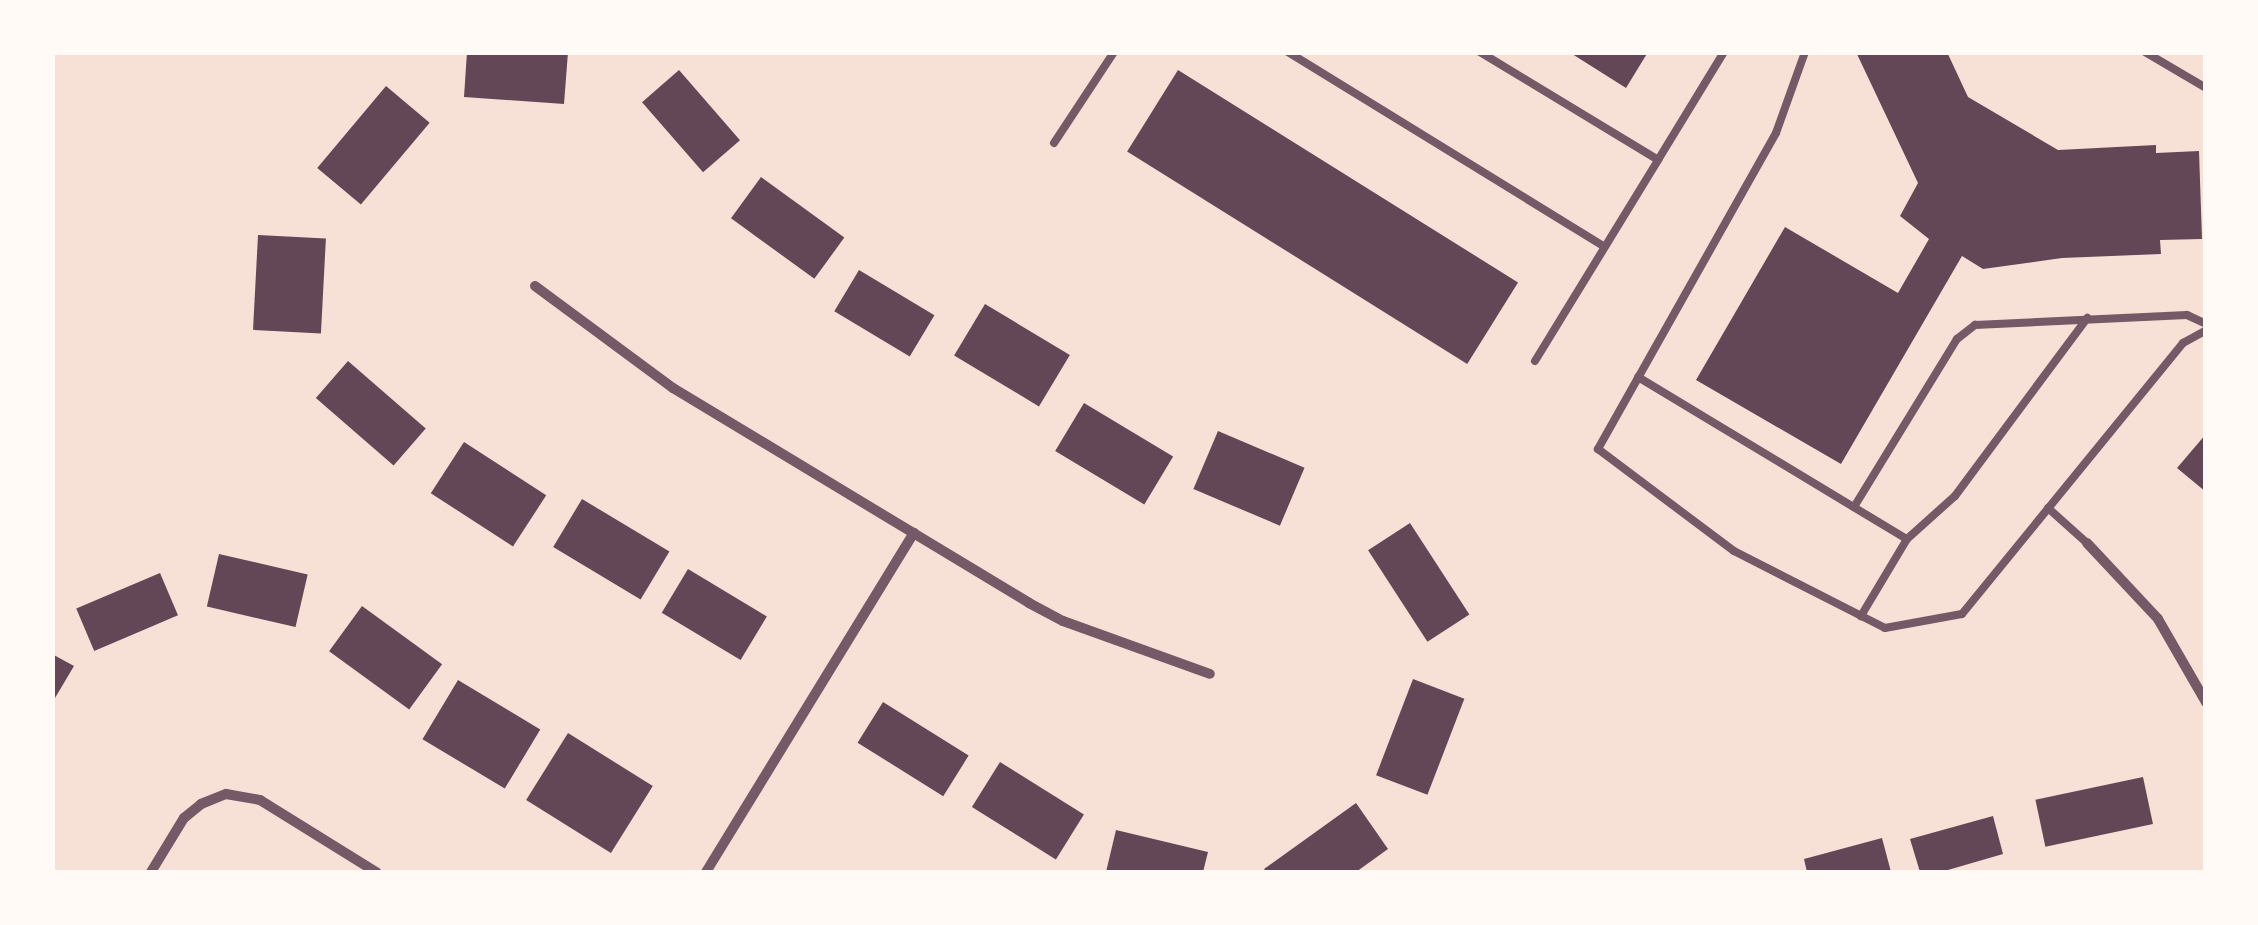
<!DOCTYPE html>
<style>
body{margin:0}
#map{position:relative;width:2258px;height:925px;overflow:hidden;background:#f7e1d7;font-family:Manrope,sans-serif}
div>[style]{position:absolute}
.building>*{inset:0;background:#644757;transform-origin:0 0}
.service>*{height:8px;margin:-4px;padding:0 4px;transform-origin:4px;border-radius:4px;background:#755966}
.minor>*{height:10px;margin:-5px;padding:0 5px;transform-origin:5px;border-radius:5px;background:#755966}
span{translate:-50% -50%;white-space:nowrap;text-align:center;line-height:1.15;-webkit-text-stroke:8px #fffaf5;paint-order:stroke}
.frame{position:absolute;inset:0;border:55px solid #fffaf5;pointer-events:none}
</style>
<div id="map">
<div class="building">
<i style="clip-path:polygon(467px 52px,568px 52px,564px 104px,464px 97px)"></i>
<i style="clip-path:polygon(1569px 52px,1648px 52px,1626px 88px)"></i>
<i style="clip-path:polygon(1856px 52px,1947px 52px,1968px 97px,2058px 150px,2156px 145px,2156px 153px,2199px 151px,2202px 239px,2160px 240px,2161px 254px,2062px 258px,1983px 269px,1962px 256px,1841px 464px,1696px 380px,1785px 227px,1898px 293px,1929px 239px,1900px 216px,1918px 183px)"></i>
<i style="left:679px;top:70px;width:93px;height:49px;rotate:49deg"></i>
<i style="left:1178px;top:70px;width:401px;height:96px;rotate:32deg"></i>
<i style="left:386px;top:86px;width:57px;height:107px;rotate:40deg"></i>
<i style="left:761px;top:177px;width:103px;height:51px;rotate:36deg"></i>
<i style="left:258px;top:235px;width:68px;height:95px;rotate:3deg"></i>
<i style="left:859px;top:270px;width:88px;height:48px;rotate:31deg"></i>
<i style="left:985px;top:304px;width:99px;height:60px;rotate:31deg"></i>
<i style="left:348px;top:361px;width:103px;height:49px;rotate:41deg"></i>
<i style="left:1084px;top:403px;width:104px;height:56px;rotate:31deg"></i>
<i style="left:1218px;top:431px;width:94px;height:63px;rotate:23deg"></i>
<i style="clip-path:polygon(2206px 434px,2206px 492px,2177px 468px)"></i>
<i style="left:464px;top:442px;width:98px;height:61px;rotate:33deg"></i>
<i style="left:582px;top:499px;width:102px;height:56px;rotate:31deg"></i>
<i style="left:1410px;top:523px;width:109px;height:50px;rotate:57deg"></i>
<i style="left:219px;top:554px;width:91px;height:54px;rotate:13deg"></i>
<i style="left:688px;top:569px;width:92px;height:51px;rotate:31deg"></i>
<i style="left:160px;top:573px;width:46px;height:91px;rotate:67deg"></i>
<i style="left:362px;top:606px;width:99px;height:56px;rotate:36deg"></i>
<i style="clip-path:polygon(52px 654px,74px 666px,52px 703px)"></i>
<i style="left:1413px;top:679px;width:55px;height:103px;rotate:21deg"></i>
<i style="left:458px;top:680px;width:96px;height:69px;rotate:31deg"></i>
<i style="left:883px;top:702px;width:101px;height:48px;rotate:32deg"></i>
<i style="left:568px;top:733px;width:100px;height:79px;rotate:32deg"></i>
<i style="left:1000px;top:762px;width:99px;height:53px;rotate:32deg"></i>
<i style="left:2143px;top:777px;width:48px;height:110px;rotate:78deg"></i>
<i style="clip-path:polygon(1356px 803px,1388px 849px,1356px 872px,1267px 872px,1264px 869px)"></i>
<i style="clip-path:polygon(1993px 816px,2003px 854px,1941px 872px,1920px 872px,1910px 839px)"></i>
<i style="clip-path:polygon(1116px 830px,1208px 852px,1203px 872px,1106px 872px)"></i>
<i style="clip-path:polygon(1882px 838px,1891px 872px,1807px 872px,1804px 859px)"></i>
</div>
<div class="service">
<i style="left:1288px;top:52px;width:369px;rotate:31.6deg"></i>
<i style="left:1480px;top:52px;width:208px;rotate:31.2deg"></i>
<i style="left:1658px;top:160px;width:127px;rotate:-58.6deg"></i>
<i style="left:1805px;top:52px;width:86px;rotate:109.7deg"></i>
<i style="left:1776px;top:133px;width:363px;rotate:119.4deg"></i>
<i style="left:1598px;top:449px;width:170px;rotate:36.9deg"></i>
<i style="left:1734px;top:551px;width:169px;rotate:27deg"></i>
<i style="left:1885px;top:628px;width:78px;rotate:-10.3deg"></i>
<i style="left:1962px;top:614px;width:350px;rotate:-50.8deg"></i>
<i style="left:2183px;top:343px;width:26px;rotate:-29deg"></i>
<i style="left:2145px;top:52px;width:71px;rotate:30.5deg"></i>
<i style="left:1054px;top:143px;width:109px;rotate:-56.6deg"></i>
<i style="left:1535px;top:361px;width:236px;rotate:-58.5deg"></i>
<i style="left:1638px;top:377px;width:314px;rotate:31.1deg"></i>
<i style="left:1907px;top:539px;width:90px;rotate:120.9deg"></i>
<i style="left:1854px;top:507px;width:197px;rotate:-58.5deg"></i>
<i style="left:1957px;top:339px;width:23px;rotate:-38deg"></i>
<i style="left:1975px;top:325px;width:212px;rotate:-2.7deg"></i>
<i style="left:2187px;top:315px;width:21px;rotate:25deg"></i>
<i style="left:2048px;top:508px;width:52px;rotate:41.9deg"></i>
<i style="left:1907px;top:539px;width:64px;rotate:-41.9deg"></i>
<i style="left:1955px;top:496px;width:222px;rotate:-53.4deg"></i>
</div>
<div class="minor">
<i style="left:535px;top:286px;width:172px;rotate:36.5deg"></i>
<i style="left:673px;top:388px;width:416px;rotate:31.1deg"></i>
<i style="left:1029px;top:603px;width:38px;rotate:28deg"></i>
<i style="left:1063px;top:621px;width:156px;rotate:19.8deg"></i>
<i style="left:2087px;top:543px;width:104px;rotate:46.9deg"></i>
<i style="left:2158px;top:619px;width:96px;rotate:60deg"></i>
<i style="left:151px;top:872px;width:63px;rotate:-58.6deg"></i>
<i style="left:184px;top:818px;width:22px;rotate:-39deg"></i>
<i style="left:201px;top:804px;width:27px;rotate:-22deg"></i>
<i style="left:226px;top:794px;width:35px;rotate:10deg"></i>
<i style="left:260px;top:800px;width:137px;rotate:31.8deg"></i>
<i style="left:706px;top:872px;width:398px;rotate:-58.5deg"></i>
</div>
<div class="frame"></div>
</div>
